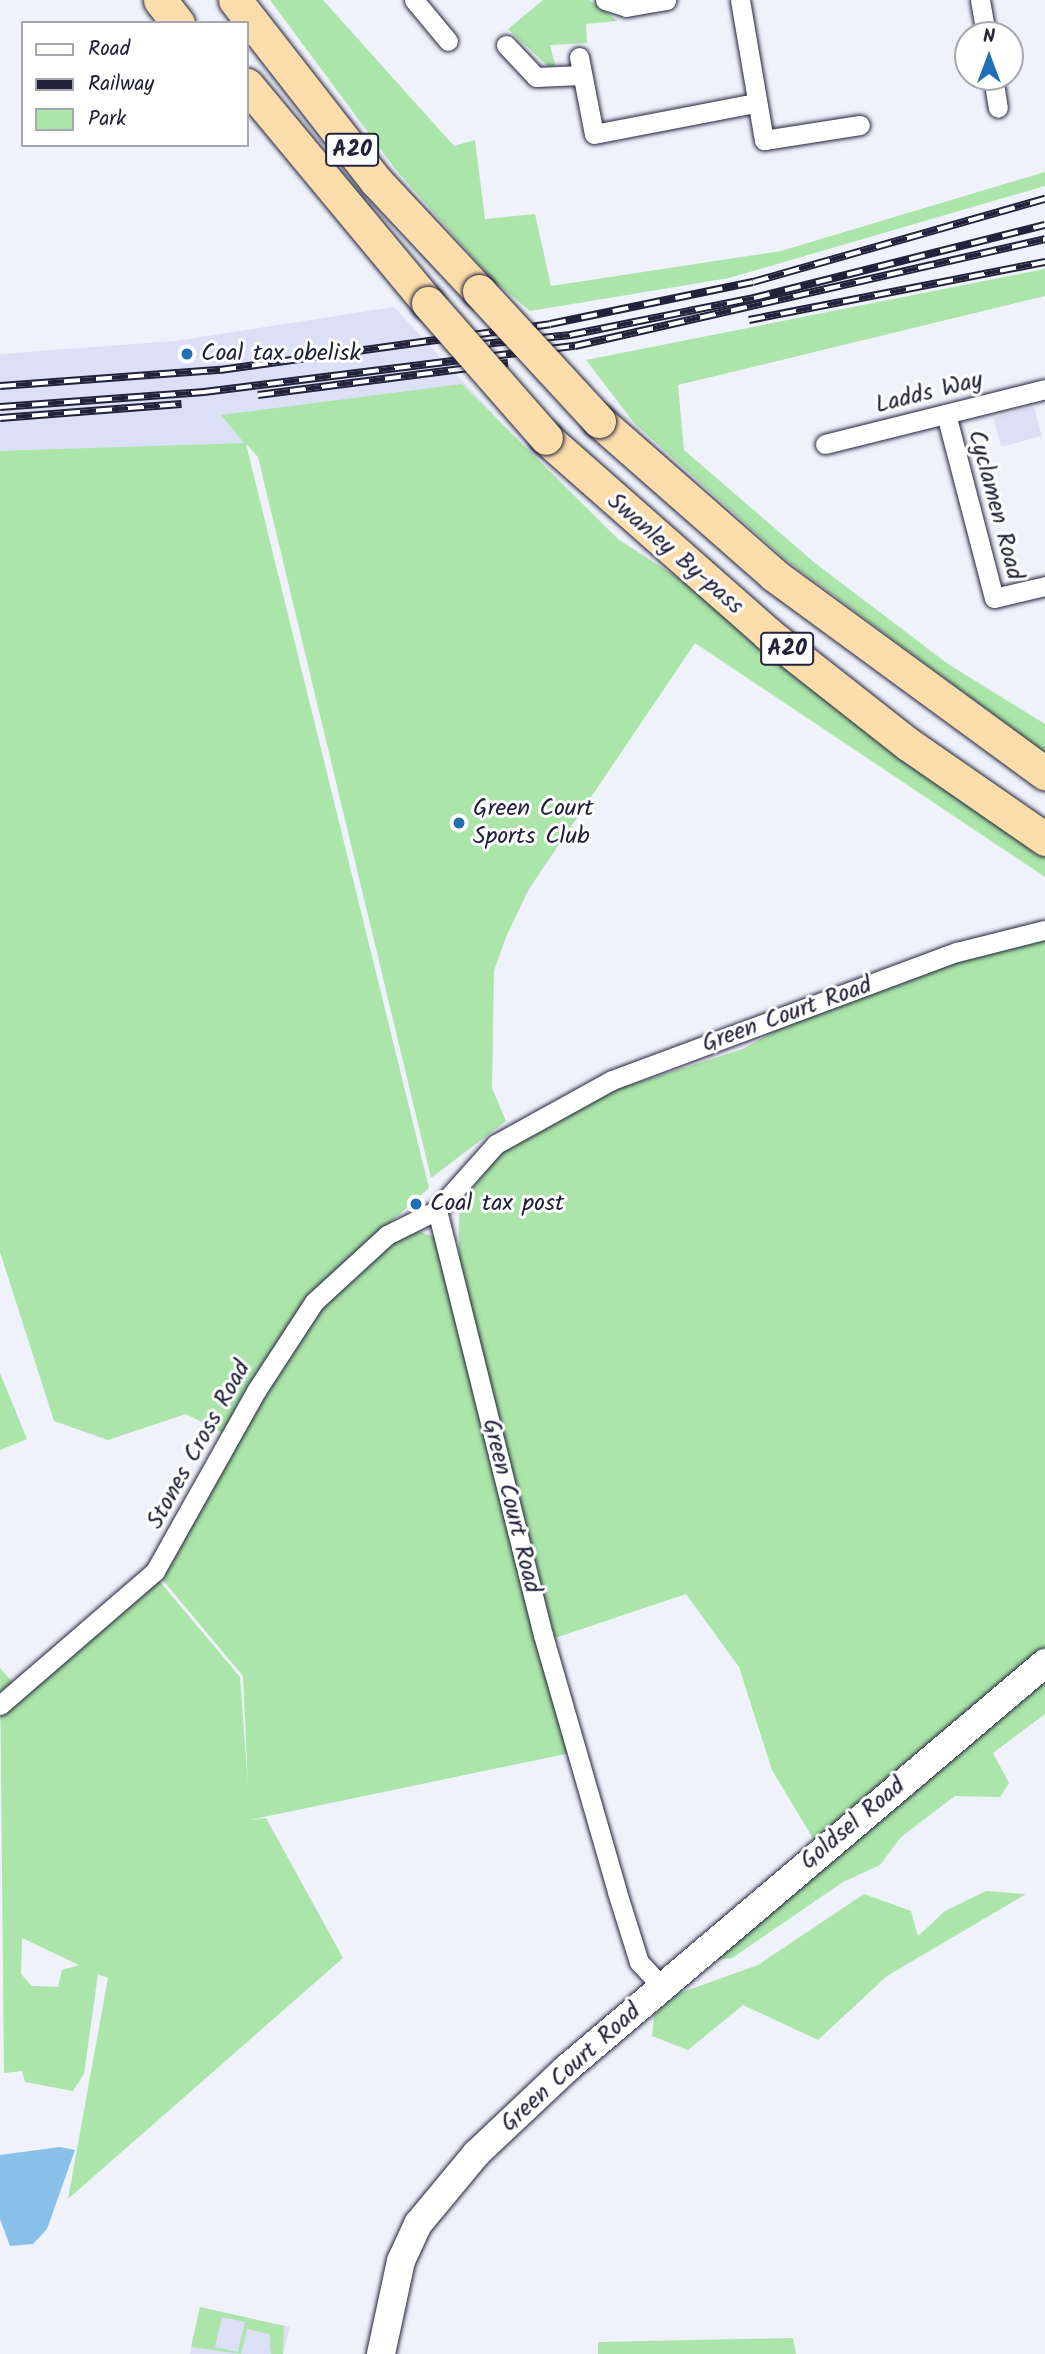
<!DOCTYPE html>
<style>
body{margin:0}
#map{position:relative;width:1045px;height:2354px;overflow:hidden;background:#eff1fb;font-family:Kalam,sans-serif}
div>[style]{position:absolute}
.built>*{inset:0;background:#dce0f6;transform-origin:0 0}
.green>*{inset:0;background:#abe5a9}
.water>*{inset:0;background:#89c0e7}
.roads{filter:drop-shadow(0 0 2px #22223b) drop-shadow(0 0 2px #22223b)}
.minor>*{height:19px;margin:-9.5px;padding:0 9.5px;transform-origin:9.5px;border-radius:9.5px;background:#fff}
.secondary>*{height:28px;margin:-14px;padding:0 14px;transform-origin:14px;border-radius:14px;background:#fff}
.trunk>*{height:33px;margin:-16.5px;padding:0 16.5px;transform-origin:16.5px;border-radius:16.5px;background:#fbddab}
.rail>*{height:8px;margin-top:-4px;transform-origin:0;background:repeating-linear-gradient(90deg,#fff 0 16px,#22223b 0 32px);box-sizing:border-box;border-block:2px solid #22223b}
.bridges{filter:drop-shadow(0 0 2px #22223b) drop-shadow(0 0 2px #22223b)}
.trunk-bridge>*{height:33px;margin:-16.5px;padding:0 16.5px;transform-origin:16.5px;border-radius:16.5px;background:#fbddab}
.dots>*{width:19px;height:19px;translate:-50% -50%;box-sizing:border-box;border:4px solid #fff;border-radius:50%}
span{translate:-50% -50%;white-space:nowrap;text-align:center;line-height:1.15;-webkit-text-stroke:6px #fff;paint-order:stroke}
.shield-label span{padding:2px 5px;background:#fff;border:2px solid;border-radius:5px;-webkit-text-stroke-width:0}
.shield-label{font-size:23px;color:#22223b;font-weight:700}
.poi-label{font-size:24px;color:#22223b}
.left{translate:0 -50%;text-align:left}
.street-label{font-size:24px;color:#22223b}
.legend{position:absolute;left:21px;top:21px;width:228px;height:126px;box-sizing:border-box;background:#fff;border:2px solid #a7a7b1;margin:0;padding:9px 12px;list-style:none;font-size:21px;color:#22223b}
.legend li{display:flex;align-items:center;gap:14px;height:35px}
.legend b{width:35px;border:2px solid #a7a7b1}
.north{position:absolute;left:954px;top:21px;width:70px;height:70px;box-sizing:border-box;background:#fff;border:2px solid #a7a7b1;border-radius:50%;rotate:0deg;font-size:19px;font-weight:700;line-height:28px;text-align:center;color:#22223b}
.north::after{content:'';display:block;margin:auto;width:24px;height:32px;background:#1f6fb2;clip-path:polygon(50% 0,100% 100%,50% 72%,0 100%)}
</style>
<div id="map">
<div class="built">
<i style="clip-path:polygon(394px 307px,497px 418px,245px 443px,0 453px,0 354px,175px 341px)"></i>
<i style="left:1034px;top:407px;width:30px;height:42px;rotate:75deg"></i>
<i style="clip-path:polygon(200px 2307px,290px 2327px,283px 2354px,190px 2354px)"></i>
</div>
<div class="green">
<i style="clip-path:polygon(270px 0,323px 0,454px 146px,475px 140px,485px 219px,535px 214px,551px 286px,781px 251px,1045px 172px,1045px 186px,729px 278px,530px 311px,494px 281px,396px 170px)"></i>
<i style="clip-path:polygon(543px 0,589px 0,618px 21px,586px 24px,587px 43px,550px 45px,555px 65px,550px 68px,508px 29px)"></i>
<i style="clip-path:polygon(1045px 269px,1045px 296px,678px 385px,684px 450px,815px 563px,948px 664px,1045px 724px,1045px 753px,785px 559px,635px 424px,586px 360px)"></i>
<i style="clip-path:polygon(462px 384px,618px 539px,766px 635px,1045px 840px,1045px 877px,695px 643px,529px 889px,506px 937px,494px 971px,492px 1088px,506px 1121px,431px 1178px,258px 457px,246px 444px,429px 1188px,305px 1298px,227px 1435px,186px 1414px,108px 1440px,54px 1421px,0 1252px,0 451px,244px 443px,221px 415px)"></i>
<i style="clip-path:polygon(1045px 931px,1045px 1661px,820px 1850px,772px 1770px,739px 1667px,686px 1594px,546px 1641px,459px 1295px,459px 1206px,502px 1151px,601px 1094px,743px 1049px,830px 1000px)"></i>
<i style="clip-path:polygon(evenodd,407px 1227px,442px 1240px,575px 1752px,249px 1820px,266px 1818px,343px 1958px,68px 2199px,108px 1978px,98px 1974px,84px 2074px,73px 2091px,25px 2082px,22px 2071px,4px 2073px,0 1668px,21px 1692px,156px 1577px,240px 1677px,248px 1785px,243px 1676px,156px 1572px,299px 1327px,407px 1227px,22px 1939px,22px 1938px,79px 1965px,62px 1970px,58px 1987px,32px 1986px,21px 1974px,22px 1939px)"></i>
<i style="clip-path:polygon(0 1373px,27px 1439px,0 1450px)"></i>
<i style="clip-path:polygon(1045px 1666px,1045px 1714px,993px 1753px,1009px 1783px,1000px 1797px,955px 1796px,901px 1837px,880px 1865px,843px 1882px,732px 1958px,717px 1960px)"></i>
<i style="clip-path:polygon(986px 1891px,1026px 1894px,887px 1976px,818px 2040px,743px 2005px,688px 2050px,652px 2036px,654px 2015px,677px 1994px,758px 1965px,864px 1894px,911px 1911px,918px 1936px,945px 1911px)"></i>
<i style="clip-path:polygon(evenodd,200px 2307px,284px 2326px,283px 2354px,271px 2354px,269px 2334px,247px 2329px,241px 2354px,191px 2347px,200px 2307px,222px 2317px,245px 2322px,238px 2352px,215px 2347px,222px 2317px)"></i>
<i style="clip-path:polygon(793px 2338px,796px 2354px,598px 2354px,598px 2342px)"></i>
</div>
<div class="water">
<i style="clip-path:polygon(60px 2147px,75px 2150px,47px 2229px,33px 2244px,10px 2246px,0 2219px,0 2155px)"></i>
</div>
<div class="roads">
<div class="minor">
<i style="left:414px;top:0;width:53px;rotate:50.3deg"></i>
<i style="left:605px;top:0;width:22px;rotate:18deg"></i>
<i style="left:626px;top:7px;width:41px;rotate:-9.9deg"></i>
<i style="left:740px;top:0;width:142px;rotate:80.3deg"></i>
<i style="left:764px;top:140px;width:97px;rotate:-8.9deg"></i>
<i style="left:980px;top:0;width:36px;rotate:80deg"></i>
<i style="left:506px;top:45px;width:44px;rotate:46.8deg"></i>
<i style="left:536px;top:77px;width:46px;rotate:-2.5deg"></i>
<i style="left:579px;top:57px;width:78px;rotate:79deg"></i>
<i style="left:594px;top:134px;width:164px;rotate:-10.9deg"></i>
<i style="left:993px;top:77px;width:31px;rotate:81deg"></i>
<i style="left:946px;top:414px;width:190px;rotate:75.4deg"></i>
<i style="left:994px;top:598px;width:52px;rotate:-13.2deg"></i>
<i style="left:825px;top:444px;width:227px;rotate:-14deg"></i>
<i style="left:437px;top:1210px;width:438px;rotate:76deg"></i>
<i style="left:543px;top:1635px;width:267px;rotate:73.9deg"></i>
<i style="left:617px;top:1892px;width:73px;rotate:72.6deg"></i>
<i style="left:639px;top:1962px;width:34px;rotate:47deg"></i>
<i style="left:0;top:1705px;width:205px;rotate:-40.8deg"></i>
<i style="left:155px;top:1571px;width:206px;rotate:-60.7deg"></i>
<i style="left:256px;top:1391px;width:106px;rotate:-56.9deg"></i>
<i style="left:314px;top:1302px;width:99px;rotate:-42.5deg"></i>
<i style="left:387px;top:1235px;width:56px;rotate:-26.6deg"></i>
<i style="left:437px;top:1210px;width:89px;rotate:-48.2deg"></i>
<i style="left:496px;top:1144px;width:132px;rotate:-28.9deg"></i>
<i style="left:612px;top:1080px;width:368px;rotate:-20.4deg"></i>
<i style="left:957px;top:952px;width:90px;rotate:-14.2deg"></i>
</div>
<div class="secondary">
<i style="left:381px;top:2354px;width:95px;rotate:-77.9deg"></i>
<i style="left:401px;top:2261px;width:41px;rotate:-65.3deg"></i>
<i style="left:418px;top:2224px;width:92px;rotate:-50.3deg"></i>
<i style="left:477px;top:2153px;width:122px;rotate:-43.3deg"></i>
<i style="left:566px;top:2069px;width:628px;rotate:-40.28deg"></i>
</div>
<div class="trunk">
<i style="left:160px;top:0;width:29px;rotate:52deg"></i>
<i style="left:235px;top:0;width:229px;rotate:52.1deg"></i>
<i style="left:376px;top:181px;width:151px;rotate:46.9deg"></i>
<i style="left:247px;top:85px;width:283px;rotate:50.3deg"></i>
<i style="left:599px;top:421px;width:233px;rotate:41.3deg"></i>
<i style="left:774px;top:575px;width:336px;rotate:36.2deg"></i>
<i style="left:546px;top:438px;width:296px;rotate:41.4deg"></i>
<i style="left:768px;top:634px;width:178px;rotate:38.2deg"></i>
<i style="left:908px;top:744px;width:167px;rotate:34.7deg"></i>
</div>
</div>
<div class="rail">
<i style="left:749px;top:320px;width:302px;rotate:-11.1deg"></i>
<i style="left:474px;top:345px;width:97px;rotate:-5.9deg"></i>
<i style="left:570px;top:335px;width:188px;rotate:-11.4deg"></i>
<i style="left:754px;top:298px;width:300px;rotate:-14.1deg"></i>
<i style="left:0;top:386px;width:221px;rotate:-4.2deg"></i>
<i style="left:220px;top:370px;width:333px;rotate:-7.9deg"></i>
<i style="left:550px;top:324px;width:207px;rotate:-11.7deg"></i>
<i style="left:753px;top:282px;width:304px;rotate:-15.9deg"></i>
<i style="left:258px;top:395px;width:252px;rotate:-7.3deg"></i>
<i style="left:0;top:407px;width:205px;rotate:-4.2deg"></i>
<i style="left:204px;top:392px;width:374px;rotate:-7.1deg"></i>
<i style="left:575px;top:346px;width:482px;rotate:-12.8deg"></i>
<i style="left:0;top:418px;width:182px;rotate:-4.4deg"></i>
</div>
<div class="bridges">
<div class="trunk-bridge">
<i style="left:479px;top:291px;width:177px;rotate:47.3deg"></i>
<i style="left:428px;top:303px;width:179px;rotate:48.8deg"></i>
</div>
</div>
<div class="dots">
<i style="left:187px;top:354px;background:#1f6fb2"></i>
<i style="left:459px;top:823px;background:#1f6fb2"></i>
<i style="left:416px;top:1204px;background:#1f6fb2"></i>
</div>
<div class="shield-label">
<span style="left:352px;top:150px">A20</span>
<span style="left:787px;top:649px">A20</span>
</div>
<div class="poi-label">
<span class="left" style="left:201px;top:354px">Coal tax obelisk</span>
<span class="left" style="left:473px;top:823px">Green Court<br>Sports Club</span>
<span class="left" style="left:430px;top:1204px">Coal tax post</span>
</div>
<div class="street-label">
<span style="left:929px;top:393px;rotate:-14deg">Ladds Way</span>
<span style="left:995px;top:505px;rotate:75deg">Cyclamen Road</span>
<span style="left:675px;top:554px;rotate:41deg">Swanley By-pass</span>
<span style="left:787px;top:1015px;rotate:-20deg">Green Court Road</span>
<span style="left:199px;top:1445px;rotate:-61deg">Stones Cross Road</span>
<span style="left:511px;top:1506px;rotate:76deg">Green Court Road</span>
<span style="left:853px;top:1824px;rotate:-40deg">Goldsel Road</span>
<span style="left:571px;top:2068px;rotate:-42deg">Green Court Road</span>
</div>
<ul class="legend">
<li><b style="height:9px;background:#fff"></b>Road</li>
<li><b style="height:9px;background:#22223b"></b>Railway</li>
<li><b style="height:19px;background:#abe5a9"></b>Park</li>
</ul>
<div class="north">N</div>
</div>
